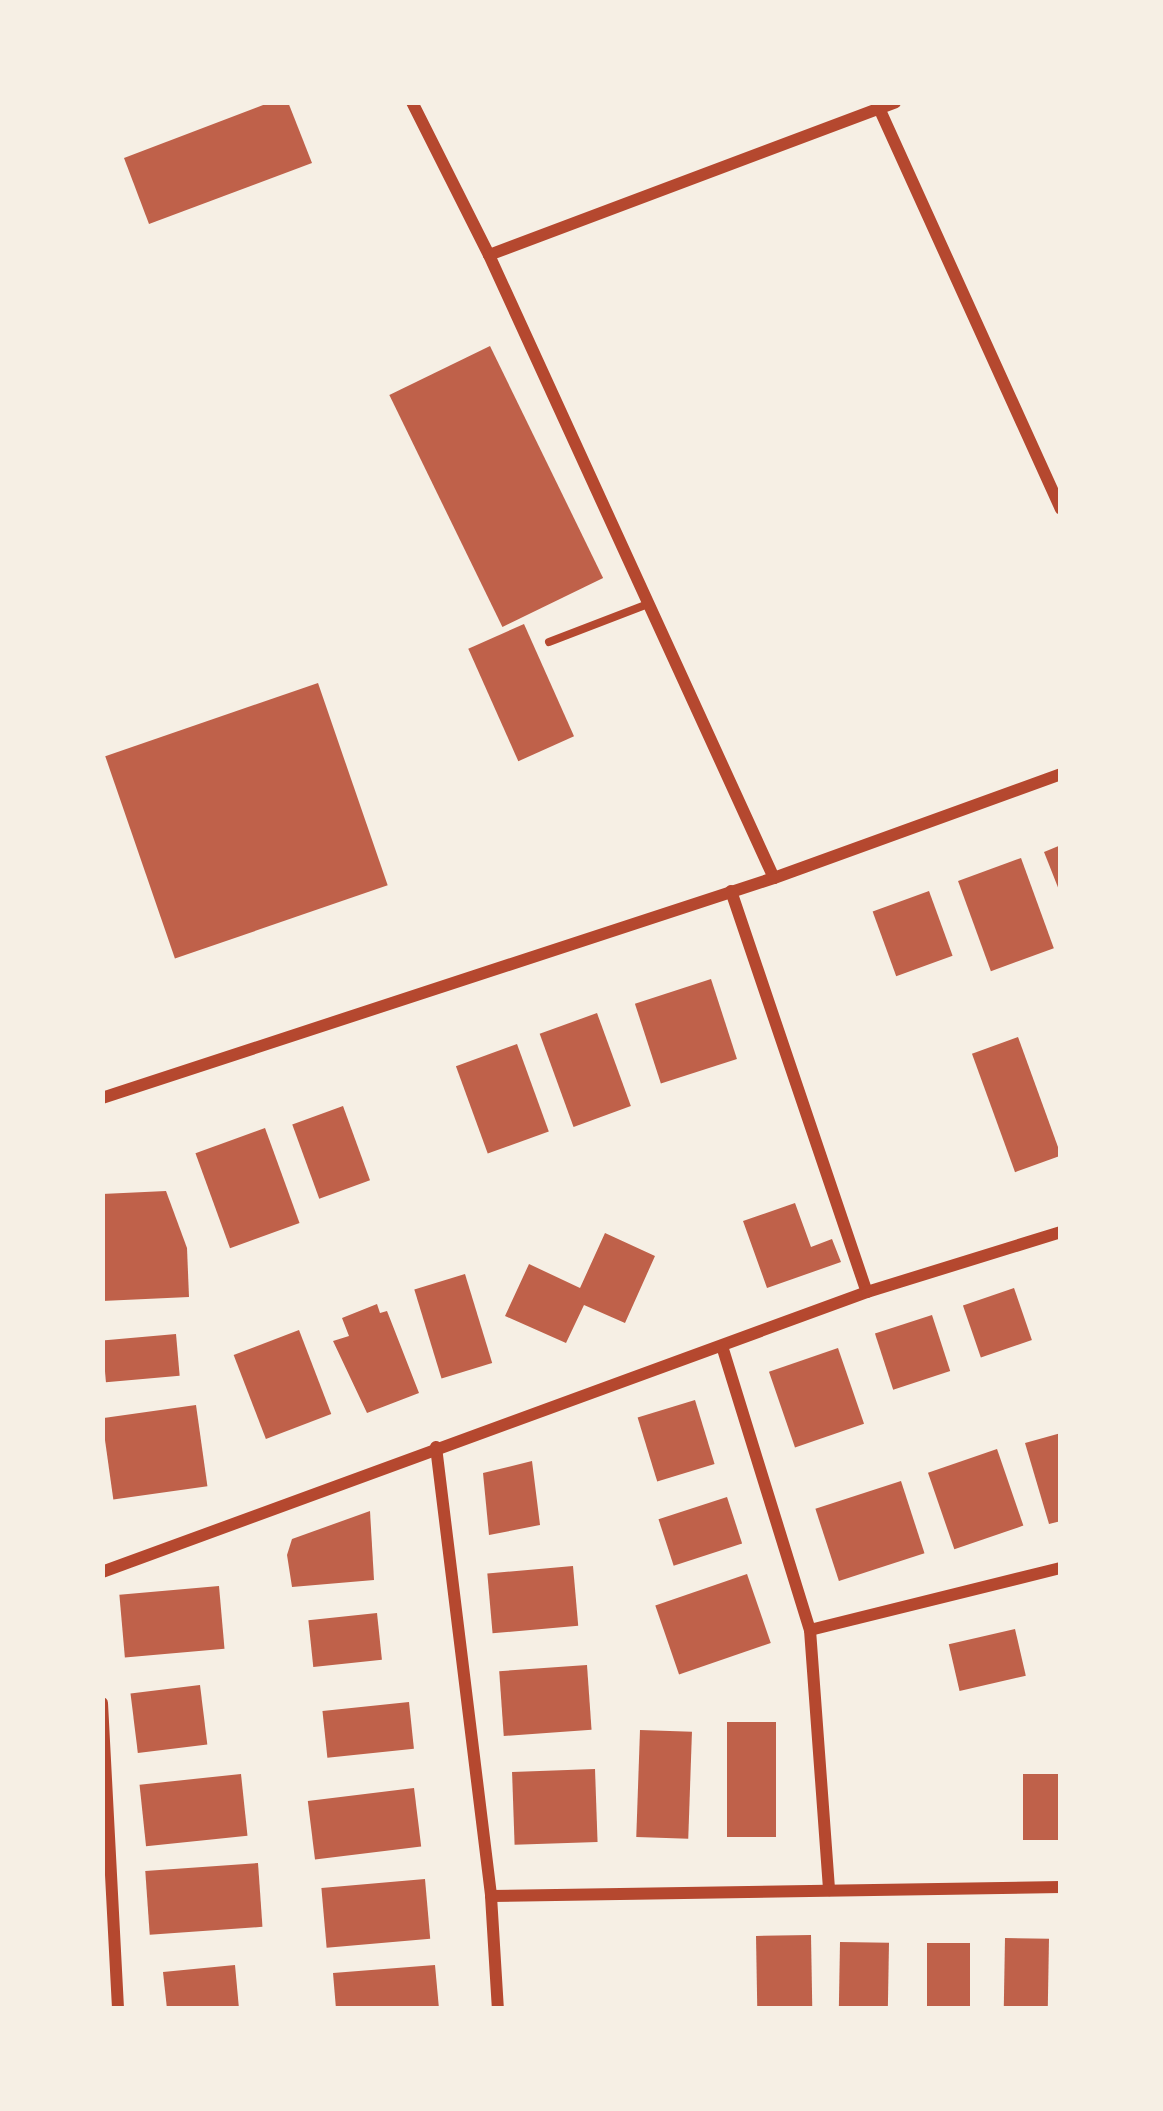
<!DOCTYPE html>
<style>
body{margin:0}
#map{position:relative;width:1163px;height:2111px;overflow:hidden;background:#f6efe4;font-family:Quicksand,sans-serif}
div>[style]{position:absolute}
.building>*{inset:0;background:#bf614a;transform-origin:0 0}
.service>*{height:8px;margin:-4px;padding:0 4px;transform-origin:4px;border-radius:4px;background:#b5482f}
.minor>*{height:12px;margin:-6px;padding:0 6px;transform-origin:6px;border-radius:6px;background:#b5482f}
span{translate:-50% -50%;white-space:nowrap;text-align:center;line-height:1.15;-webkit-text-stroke:10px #f6efe4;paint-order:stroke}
.frame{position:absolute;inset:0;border:105px solid #f6efe4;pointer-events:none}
</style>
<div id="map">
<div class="building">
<i style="clip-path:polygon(271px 102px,288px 102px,312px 163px,149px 224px,124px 158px)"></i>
<i style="left:490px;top:346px;width:258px;height:112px;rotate:64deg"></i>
<i style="left:524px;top:624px;width:123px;height:61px;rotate:66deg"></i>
<i style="left:318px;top:683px;width:214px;height:225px;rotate:71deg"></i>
<i style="clip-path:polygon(1061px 845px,1061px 895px,1044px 852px)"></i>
<i style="left:1021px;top:858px;width:96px;height:67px;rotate:70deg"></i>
<i style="left:929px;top:891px;width:69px;height:60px;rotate:70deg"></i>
<i style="left:711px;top:979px;width:84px;height:80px;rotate:72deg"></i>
<i style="left:597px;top:1013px;width:99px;height:61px;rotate:70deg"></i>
<i style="left:1018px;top:1037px;width:126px;height:49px;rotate:70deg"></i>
<i style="left:517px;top:1044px;width:93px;height:65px;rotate:70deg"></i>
<i style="left:343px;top:1106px;width:79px;height:54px;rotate:70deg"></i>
<i style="left:265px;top:1128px;width:101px;height:74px;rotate:70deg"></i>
<i style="clip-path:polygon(166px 1191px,187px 1248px,189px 1297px,102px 1301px,102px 1194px)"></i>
<i style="clip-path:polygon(795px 1203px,811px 1247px,832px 1239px,841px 1262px,767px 1288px,743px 1221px)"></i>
<i style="clip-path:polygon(605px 1233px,655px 1256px,625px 1323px,584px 1305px,566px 1343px,505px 1316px,529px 1264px,580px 1288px)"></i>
<i style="left:465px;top:1274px;width:93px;height:53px;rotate:73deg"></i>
<i style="left:1014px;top:1288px;width:55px;height:54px;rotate:71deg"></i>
<i style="clip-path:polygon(377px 1304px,380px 1313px,387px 1311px,419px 1393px,367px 1413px,333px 1341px,349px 1336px,342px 1318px)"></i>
<i style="left:932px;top:1315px;width:59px;height:60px;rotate:72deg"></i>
<i style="left:299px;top:1330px;width:90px;height:70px;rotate:69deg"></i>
<i style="left:176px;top:1334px;width:42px;height:74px;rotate:85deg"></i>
<i style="left:838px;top:1348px;width:80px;height:73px;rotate:71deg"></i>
<i style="left:695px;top:1400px;width:67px;height:60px;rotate:73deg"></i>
<i style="left:196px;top:1405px;width:82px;height:95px;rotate:82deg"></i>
<i style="clip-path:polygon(1061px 1433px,1061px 1521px,1049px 1524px,1025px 1443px)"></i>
<i style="left:997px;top:1449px;width:81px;height:73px;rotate:71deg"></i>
<i style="clip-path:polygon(532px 1461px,540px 1525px,489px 1535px,483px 1473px)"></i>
<i style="left:901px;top:1481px;width:76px;height:90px;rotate:72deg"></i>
<i style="left:727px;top:1497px;width:49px;height:72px;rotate:72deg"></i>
<i style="clip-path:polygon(370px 1511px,374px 1580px,292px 1587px,287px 1555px,292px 1539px)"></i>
<i style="left:573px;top:1566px;width:60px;height:86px;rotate:85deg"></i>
<i style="left:747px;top:1574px;width:73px;height:97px;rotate:71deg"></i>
<i style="left:219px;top:1586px;width:63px;height:100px;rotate:85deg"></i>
<i style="left:377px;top:1613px;width:47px;height:69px;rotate:84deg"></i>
<i style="left:1015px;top:1629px;width:48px;height:68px;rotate:77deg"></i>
<i style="left:587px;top:1665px;width:65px;height:88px;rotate:86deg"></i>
<i style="left:200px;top:1685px;width:60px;height:70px;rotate:83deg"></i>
<i style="left:409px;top:1702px;width:47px;height:87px;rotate:84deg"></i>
<i style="left:727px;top:1722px;width:49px;height:115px"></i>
<i style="left:640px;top:1730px;width:52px;height:107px;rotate:2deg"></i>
<i style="left:595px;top:1769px;width:73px;height:83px;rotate:88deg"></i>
<i style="left:241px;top:1774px;width:62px;height:102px;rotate:84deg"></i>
<i style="left:1023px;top:1774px;width:38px;height:66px"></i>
<i style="left:414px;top:1788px;width:59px;height:107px;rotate:83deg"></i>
<i style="left:258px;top:1863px;width:64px;height:113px;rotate:86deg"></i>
<i style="left:425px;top:1879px;width:60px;height:104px;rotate:85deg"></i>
<i style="left:811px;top:1935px;width:74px;height:55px;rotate:89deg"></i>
<i style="left:1005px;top:1938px;width:44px;height:71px;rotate:1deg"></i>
<i style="left:840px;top:1942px;width:49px;height:67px;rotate:1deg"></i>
<i style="left:927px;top:1943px;width:43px;height:66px"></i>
<i style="clip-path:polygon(235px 1965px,239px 2009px,167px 2009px,163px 1972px)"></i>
<i style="clip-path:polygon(435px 1965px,439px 2009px,336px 2009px,333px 1973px)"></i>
</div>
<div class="service">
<i style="left:549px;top:642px;width:106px;rotate:-21deg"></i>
</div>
<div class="minor">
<i style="left:412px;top:102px;width:171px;rotate:63.3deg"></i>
<i style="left:489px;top:255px;width:685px;rotate:65.42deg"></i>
<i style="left:879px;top:108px;width:440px;rotate:65.6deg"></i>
<i style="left:489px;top:255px;width:434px;rotate:-20.6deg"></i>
<i style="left:731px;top:891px;width:423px;rotate:71.3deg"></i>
<i style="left:102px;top:1098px;width:707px;rotate:-18.13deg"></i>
<i style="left:774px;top:878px;width:305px;rotate:-19.9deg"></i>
<i style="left:722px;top:1346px;width:297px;rotate:72.8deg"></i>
<i style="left:810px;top:1630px;width:261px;rotate:85.8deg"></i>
<i style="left:436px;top:1447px;width:452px;rotate:83deg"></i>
<i style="left:491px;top:1896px;width:113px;rotate:86.5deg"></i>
<i style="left:102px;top:1572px;width:815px;rotate:-20.1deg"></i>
<i style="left:867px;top:1292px;width:203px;rotate:-17.2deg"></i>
<i style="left:810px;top:1630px;width:259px;rotate:-13.9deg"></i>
<i style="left:102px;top:1703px;width:306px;rotate:87deg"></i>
<i style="left:491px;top:1896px;width:570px;rotate:-0.9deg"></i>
</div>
<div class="frame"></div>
</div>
